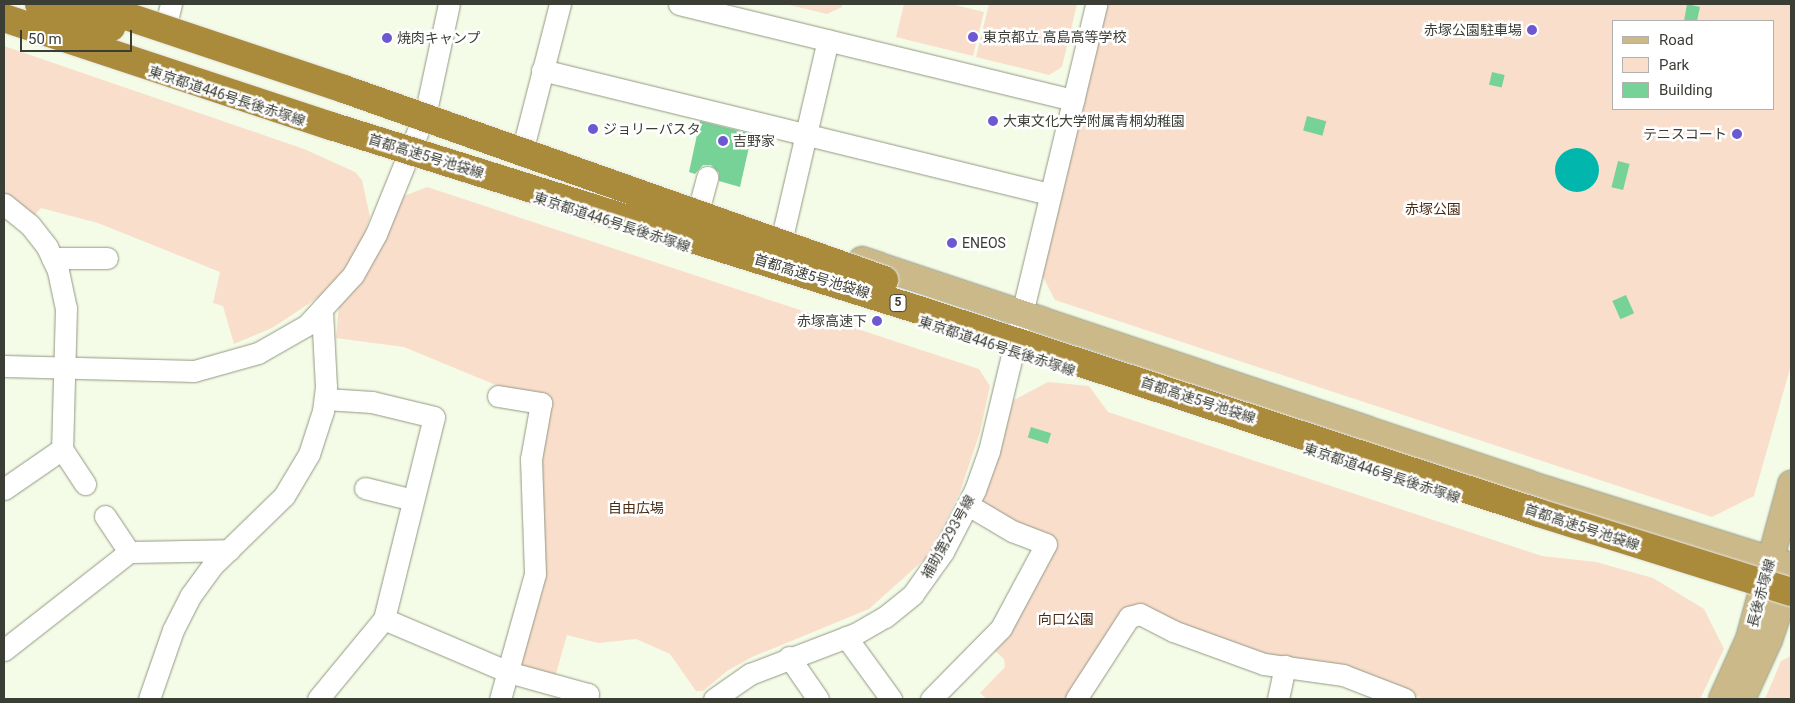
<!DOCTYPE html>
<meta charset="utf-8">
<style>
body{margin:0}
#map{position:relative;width:1795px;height:703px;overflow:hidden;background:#f4fbe6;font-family:Roboto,"Noto Sans JP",sans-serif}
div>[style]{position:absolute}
.green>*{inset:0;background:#fadecc}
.water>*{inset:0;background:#01b6ac}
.round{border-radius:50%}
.building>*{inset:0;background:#77d298;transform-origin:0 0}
.roads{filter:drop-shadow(0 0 1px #929884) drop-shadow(0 0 1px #929884)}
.minor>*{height:21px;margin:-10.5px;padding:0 10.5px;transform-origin:10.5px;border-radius:10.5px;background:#fff}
.major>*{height:26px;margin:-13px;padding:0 13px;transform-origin:13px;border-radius:13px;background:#cbb989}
.bridges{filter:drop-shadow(0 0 1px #e4e4e3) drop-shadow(0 0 1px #e4e4e3)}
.highway-bridge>*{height:28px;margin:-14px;padding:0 14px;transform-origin:14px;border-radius:14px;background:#a98b3b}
.dots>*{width:14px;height:14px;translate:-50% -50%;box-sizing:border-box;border:2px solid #fff;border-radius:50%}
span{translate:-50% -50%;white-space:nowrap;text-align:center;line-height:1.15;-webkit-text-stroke:5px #fff;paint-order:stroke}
.shield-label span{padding:1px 4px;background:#fff;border:1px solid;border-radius:4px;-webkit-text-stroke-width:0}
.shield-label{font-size:12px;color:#3b3e35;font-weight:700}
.poi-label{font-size:14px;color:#3b3e35}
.right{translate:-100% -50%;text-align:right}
.left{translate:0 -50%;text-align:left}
.street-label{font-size:14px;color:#3b3e35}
.park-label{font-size:14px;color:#4b2a12}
.frame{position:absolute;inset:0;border:5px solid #3b3e35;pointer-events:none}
.legend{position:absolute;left:1612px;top:20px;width:162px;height:90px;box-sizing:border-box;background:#fff;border:1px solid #b1b2ae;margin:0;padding:6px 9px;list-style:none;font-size:15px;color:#3b3e35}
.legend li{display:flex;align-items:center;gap:10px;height:25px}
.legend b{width:25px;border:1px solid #b1b2ae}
.scale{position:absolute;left:20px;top:30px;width:112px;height:22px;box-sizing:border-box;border:2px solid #3b3e35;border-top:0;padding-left:6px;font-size:15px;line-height:18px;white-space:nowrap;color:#3b3e35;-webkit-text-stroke:4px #fff;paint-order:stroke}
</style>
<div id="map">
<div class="green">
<i style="clip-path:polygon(785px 4px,784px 4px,842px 4px,842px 7px,827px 14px)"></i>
<i style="clip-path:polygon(904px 4px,951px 4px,984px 12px,973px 56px,896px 37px)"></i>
<i style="clip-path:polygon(989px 4px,1077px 4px,1062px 67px,1049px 75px,976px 57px)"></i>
<i style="clip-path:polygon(evenodd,1107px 4px,1791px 4px,1791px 365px,1754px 496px,1712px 517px,1055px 300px,1042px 275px,1107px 4px,1614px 21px,1774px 21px,1774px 109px,1614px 109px,1614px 21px)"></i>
<i style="clip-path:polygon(4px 46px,304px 149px,355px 172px,362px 180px,370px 217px,360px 247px,331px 289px,272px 328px,234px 344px,223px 306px,213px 303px,220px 272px,98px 223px,41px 208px,33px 217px,4px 197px)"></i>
<i style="clip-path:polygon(427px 187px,979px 369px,990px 386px,980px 432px,960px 492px,928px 556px,869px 609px,752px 657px,727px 671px,703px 691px,696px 691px,670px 654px,636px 639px,598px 643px,567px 635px,555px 677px,521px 667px,518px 662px,538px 449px,547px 396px,503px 388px,404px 347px,336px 338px,339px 303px,404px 196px)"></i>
<i style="clip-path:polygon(1048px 382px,1089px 386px,1108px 412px,1542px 556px,1596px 562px,1653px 578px,1704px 609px,1724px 649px,1700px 699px,1424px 699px,1346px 669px,1266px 658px,1142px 608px,1069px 699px,987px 699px,980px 693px,1005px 667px,1004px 659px,991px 647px,1054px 540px,981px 505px,1014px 400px)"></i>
<i style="clip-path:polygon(1791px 656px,1791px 699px,1765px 699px,1781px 661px)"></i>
</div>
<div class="water">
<i class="round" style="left:1555px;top:148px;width:44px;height:44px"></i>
</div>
<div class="building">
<i style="clip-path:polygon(1687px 4px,1700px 7px,1697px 21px,1684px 21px)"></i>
<i style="left:1492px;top:72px;width:13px;height:13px;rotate:13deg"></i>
<i style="left:1307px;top:116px;width:20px;height:15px;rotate:15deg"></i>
<i style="clip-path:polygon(700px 121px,752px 134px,740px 187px,719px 181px,719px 173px,711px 165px,703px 165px,695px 174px,689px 172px)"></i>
<i style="left:1618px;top:161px;width:12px;height:27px;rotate:14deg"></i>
<i style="left:1626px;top:295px;width:20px;height:15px;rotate:66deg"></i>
<i style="left:1031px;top:427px;width:21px;height:11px;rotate:17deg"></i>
</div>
<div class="roads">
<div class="minor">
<i style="left:679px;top:4px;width:406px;rotate:13.7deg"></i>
<i style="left:166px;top:24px;width:21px;rotate:-76deg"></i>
<i style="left:542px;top:70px;width:522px;rotate:13.74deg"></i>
<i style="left:524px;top:144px;width:145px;rotate:-75.6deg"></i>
<i style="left:4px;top:204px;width:33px;rotate:39deg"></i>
<i style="left:30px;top:225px;width:28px;rotate:52deg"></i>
<i style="left:47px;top:247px;width:26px;rotate:65deg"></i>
<i style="left:58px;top:271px;width:38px;rotate:78deg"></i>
<i style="left:66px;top:308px;width:141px;rotate:91.6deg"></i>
<i style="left:62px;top:449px;width:70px;rotate:145.4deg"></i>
<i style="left:700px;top:204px;width:28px;rotate:-75deg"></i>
<i style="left:783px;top:233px;width:198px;rotate:-76.9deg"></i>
<i style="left:52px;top:258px;width:55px"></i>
<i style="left:4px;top:366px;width:190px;rotate:1.5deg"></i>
<i style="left:194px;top:371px;width:66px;rotate:-15.7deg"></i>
<i style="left:258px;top:353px;width:56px;rotate:-29.7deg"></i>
<i style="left:307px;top:325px;width:68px;rotate:-47.4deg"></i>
<i style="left:353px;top:275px;width:47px;rotate:-60.7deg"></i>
<i style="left:376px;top:234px;width:133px;rotate:-67.9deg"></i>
<i style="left:426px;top:111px;width:109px;rotate:-77.9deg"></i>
<i style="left:498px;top:396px;width:44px;rotate:9.2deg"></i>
<i style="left:541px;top:403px;width:57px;rotate:100.1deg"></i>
<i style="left:531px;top:459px;width:115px;rotate:88deg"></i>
<i style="left:535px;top:574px;width:130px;rotate:105.6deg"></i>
<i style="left:62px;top:449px;width:42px;rotate:56.7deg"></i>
<i style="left:365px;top:488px;width:49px;rotate:14deg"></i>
<i style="left:105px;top:516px;width:43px;rotate:56.3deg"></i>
<i style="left:384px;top:619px;width:135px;rotate:23.1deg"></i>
<i style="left:508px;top:672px;width:83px;rotate:15.4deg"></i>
<i style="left:588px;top:694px;width:5px;rotate:101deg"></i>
<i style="left:846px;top:637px;width:77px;rotate:54deg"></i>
<i style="left:4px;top:650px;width:159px;rotate:-38.1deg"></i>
<i style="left:129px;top:552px;width:100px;rotate:-1.1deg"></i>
<i style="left:789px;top:657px;width:51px;rotate:55.4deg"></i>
<i style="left:149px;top:699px;width:73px;rotate:-70.8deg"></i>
<i style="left:173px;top:630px;width:39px;rotate:-63deg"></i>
<i style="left:191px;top:595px;width:37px;rotate:-54deg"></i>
<i style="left:213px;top:565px;width:99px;rotate:-44.2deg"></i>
<i style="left:284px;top:496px;width:49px;rotate:-59.2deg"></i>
<i style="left:309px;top:454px;width:45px;rotate:-72deg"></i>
<i style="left:323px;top:411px;width:24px;rotate:-83deg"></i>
<i style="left:326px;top:387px;width:76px;rotate:-93deg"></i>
<i style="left:318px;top:699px;width:104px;rotate:-50.5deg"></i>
<i style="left:384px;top:619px;width:208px;rotate:-76.1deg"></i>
<i style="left:434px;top:417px;width:64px;rotate:-166.4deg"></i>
<i style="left:372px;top:402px;width:47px;rotate:-176.3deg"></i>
<i style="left:714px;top:699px;width:44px;rotate:-34.8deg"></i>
<i style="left:750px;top:674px;width:112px;rotate:-20.9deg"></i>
<i style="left:855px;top:634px;width:34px;rotate:-30deg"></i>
<i style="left:885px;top:617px;width:36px;rotate:-39deg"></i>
<i style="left:913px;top:594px;width:52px;rotate:-54.5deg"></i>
<i style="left:943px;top:552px;width:70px;rotate:-62.7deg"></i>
<i style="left:975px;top:490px;width:41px;rotate:-70.3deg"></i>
<i style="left:989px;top:451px;width:460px;rotate:-76.5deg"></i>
<i style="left:931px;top:699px;width:100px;rotate:-45.4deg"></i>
<i style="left:1001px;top:628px;width:95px;rotate:-61.8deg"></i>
<i style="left:1046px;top:544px;width:36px;rotate:-159deg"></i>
<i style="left:1012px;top:531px;width:51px;rotate:-149.4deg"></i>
<i style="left:1076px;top:699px;width:98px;rotate:-57.1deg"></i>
<i style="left:1129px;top:617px;width:11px;rotate:-15deg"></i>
<i style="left:1140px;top:614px;width:37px;rotate:27deg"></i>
<i style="left:1173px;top:631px;width:97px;rotate:19.9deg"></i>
<i style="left:1264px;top:664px;width:80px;rotate:7.9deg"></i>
<i style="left:1343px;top:675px;width:66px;rotate:21.2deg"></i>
<i style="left:1278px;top:699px;width:34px;rotate:-78deg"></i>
</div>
<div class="major">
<i style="left:862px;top:260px;width:724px;rotate:18.54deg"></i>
<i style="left:1548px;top:490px;width:255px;rotate:17.4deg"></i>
<i style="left:1722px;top:699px;width:66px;rotate:-65.8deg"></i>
<i style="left:1749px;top:639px;width:161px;rotate:-74.8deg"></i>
<i style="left:1742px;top:699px;width:65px;rotate:-65.4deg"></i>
<i style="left:1769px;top:640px;width:69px;rotate:-71.3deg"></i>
</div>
</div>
<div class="bridges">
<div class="highway-bridge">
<i style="left:39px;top:4px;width:76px;rotate:17.7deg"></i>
<i style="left:90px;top:4px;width:268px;rotate:18.5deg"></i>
<i style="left:344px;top:89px;width:573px;rotate:19.48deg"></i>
<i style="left:4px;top:18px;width:344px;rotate:18.3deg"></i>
<i style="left:331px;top:126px;width:616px;rotate:17.38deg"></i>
<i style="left:919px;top:310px;width:652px;rotate:18.13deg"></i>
<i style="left:1539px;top:513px;width:264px;rotate:17.4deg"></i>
</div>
</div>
<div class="dots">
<i style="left:1532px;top:30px;background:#6d58d2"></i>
<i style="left:973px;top:37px;background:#6d58d2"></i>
<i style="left:387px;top:38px;background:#6d58d2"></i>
<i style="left:993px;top:121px;background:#6d58d2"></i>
<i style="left:593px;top:129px;background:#6d58d2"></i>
<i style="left:1737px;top:134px;background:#6d58d2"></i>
<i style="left:723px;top:141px;background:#6d58d2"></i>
<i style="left:952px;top:243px;background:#6d58d2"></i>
<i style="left:877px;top:321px;background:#6d58d2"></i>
</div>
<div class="shield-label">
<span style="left:898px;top:303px">5</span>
</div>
<div class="poi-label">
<span class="right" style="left:1522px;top:30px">赤塚公園駐車場</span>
<span class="left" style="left:983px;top:37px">東京都立 高島高等学校</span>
<span class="left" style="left:397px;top:38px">焼肉キャンプ</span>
<span class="left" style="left:1003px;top:121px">大東文化大学附属青桐幼稚園</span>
<span class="left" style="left:603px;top:129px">ジョリーパスタ</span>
<span class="right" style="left:1727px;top:134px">テニスコート</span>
<span class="left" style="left:733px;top:141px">吉野家</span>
<span class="left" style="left:962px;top:243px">ENEOS</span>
<span class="right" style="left:867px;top:321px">赤塚高速下</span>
</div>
<div class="street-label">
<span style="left:227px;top:96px;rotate:18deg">東京都道446号長後赤塚線</span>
<span style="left:426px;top:156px;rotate:17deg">首都高速5号池袋線</span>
<span style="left:612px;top:222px;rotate:18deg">東京都道446号長後赤塚線</span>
<span style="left:812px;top:276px;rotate:17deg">首都高速5号池袋線</span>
<span style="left:997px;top:346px;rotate:18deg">東京都道446号長後赤塚線</span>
<span style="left:1198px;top:400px;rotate:18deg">首都高速5号池袋線</span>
<span style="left:1382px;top:473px;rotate:18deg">東京都道446号長後赤塚線</span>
<span style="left:1582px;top:527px;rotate:18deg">首都高速5号池袋線</span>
<span style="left:948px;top:537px;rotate:-61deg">補助第293号線</span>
<span style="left:1761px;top:593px;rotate:-75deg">長後赤塚線</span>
</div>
<div class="park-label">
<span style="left:1433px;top:209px">赤塚公園</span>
<span style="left:636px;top:508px">自由広場</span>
<span style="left:1066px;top:619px">向口公園</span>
</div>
<div class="frame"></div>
<ul class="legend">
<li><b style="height:6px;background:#cbb989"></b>Road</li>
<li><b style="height:14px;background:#fadecc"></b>Park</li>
<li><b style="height:14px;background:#77d298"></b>Building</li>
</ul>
<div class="scale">50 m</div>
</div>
